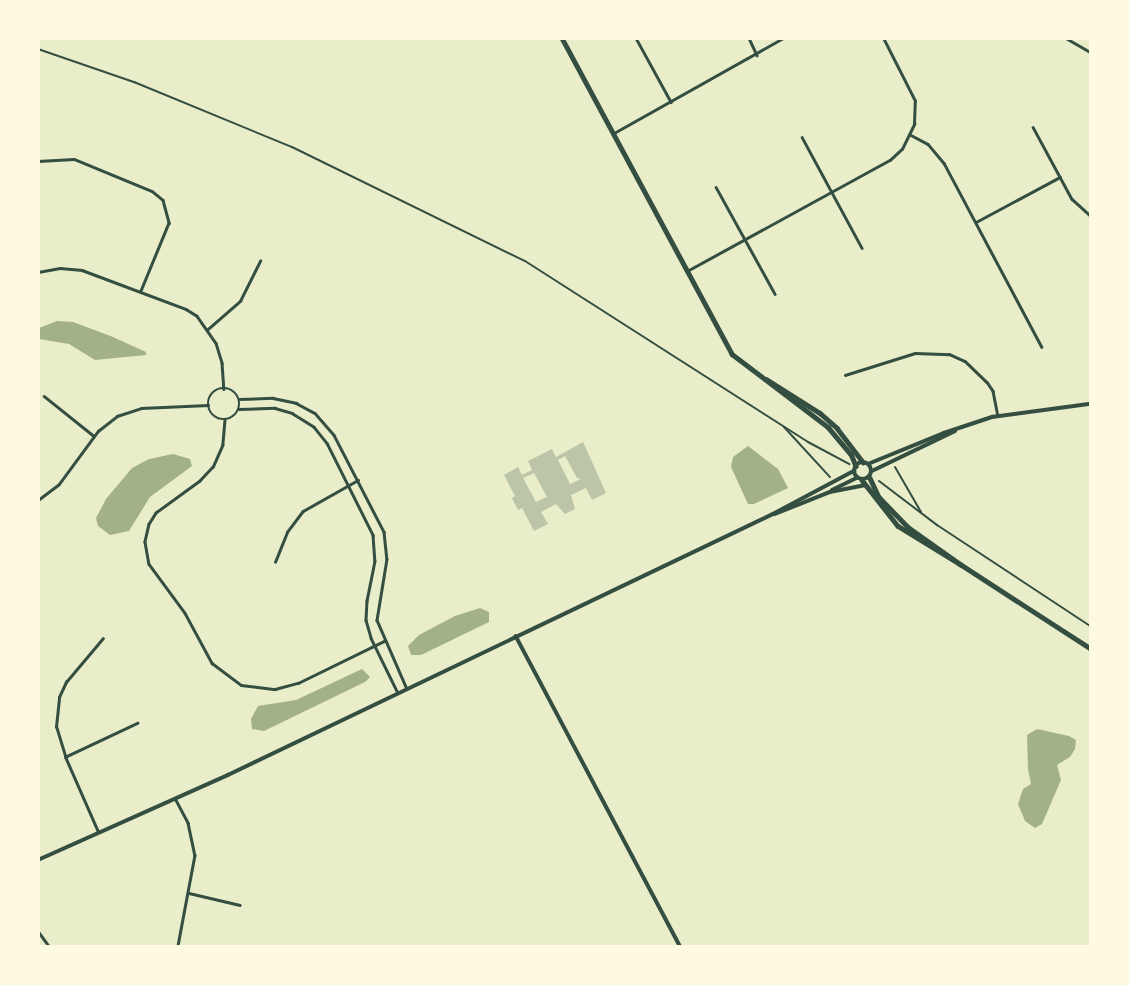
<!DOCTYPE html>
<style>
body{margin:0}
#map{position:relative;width:1129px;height:985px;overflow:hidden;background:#e9edc9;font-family:Merriweather,serif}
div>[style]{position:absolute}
.water>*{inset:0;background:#a3b18a}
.building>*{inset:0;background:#bcc5a7}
.path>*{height:2px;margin:-1px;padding:0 1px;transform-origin:1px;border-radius:1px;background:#344e41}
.minor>*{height:2.5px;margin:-1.25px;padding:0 1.25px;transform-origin:1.25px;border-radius:1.25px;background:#344e41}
.minor>.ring{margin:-1.25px;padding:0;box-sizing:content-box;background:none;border:2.5px solid #344e41;border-radius:50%}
.tertiary>*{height:3.5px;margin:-1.75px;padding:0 1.75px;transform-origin:1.75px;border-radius:1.75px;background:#344e41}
.secondary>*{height:4.5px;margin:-2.25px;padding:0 2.25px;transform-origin:2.25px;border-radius:2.25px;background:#344e41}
.secondary>.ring{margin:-2.25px;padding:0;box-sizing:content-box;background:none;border:4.5px solid #344e41;border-radius:50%}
span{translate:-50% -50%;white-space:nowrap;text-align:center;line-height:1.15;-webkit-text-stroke:5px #fefae0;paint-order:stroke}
.frame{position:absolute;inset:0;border:40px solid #fefae0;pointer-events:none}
</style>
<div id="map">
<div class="water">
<i style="clip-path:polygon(57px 321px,73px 322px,113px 337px,146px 352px,146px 355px,95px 360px,69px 344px,39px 339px,39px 328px)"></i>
<i style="clip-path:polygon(748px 446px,778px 469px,788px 488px,754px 504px,748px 504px,731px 467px,733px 457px)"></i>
<i style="clip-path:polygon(173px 454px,190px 459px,192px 466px,150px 497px,129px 531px,110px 535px,98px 526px,96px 518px,106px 499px,132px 468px,149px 459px)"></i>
<i style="clip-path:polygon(480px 608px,489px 612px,489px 622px,421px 655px,411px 655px,408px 646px,419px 635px,455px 616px)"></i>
<i style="clip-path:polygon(362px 669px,370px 677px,365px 682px,264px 731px,252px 729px,251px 719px,258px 706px,296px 700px)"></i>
<i style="clip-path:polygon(1037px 729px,1069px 736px,1076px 740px,1075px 749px,1070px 757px,1057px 765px,1061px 780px,1042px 824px,1035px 828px,1025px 821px,1018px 804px,1023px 789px,1031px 784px,1028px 769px,1027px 735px)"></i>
</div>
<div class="building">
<i style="clip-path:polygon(evenodd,583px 442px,606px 493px,592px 500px,586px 488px,571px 495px,575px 509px,565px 514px,556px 504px,541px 512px,548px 524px,534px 531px,522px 508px,518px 510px,512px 498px,515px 496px,504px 475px,518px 467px,522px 475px,532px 470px,528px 461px,552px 449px,556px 457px,583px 442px,565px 456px,577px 478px,581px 479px,570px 484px,558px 460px,565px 456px,583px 442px,534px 473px,547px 497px,536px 502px,523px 478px,534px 473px)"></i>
</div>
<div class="path">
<i style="left:38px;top:49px;width:102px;rotate:19deg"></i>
<i style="left:134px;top:82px;width:171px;rotate:22.4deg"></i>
<i style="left:292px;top:147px;width:259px;rotate:26.1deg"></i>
<i style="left:525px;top:261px;width:336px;rotate:32.6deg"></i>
<i style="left:808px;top:442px;width:47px;rotate:28.2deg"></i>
<i style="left:784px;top:427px;width:68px;rotate:47.4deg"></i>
<i style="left:895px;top:467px;width:52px;rotate:60deg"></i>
<i style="left:879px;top:481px;width:73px;rotate:37.2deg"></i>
<i style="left:937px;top:525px;width:183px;rotate:33.4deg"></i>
</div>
<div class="minor">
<i style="left:636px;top:38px;width:73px;rotate:61.3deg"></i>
<i style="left:749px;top:38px;width:19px;rotate:65deg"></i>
<i style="left:1066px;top:38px;width:28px;rotate:30deg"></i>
<i style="left:1033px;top:127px;width:82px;rotate:61.6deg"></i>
<i style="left:1072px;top:199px;width:24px;rotate:42deg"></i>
<i style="left:614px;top:133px;width:194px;rotate:-29.3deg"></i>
<i style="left:911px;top:135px;width:19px;rotate:28deg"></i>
<i style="left:928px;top:144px;width:25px;rotate:50deg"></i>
<i style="left:944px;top:163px;width:208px;rotate:62deg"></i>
<i style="left:802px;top:137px;width:126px;rotate:61.6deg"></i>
<i style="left:38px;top:161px;width:36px;rotate:-3deg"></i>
<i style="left:74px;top:159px;width:84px;rotate:22.3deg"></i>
<i style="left:152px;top:191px;width:14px;rotate:39deg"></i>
<i style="left:163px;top:200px;width:24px;rotate:75deg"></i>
<i style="left:169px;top:223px;width:74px;rotate:112.4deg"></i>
<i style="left:716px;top:187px;width:122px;rotate:61.1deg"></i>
<i style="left:976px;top:222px;width:95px;rotate:-28.2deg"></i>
<i style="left:687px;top:271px;width:231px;rotate:-28.7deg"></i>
<i style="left:890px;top:160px;width:16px;rotate:-43deg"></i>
<i style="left:902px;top:149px;width:28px;rotate:-64deg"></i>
<i style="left:914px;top:124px;width:23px;rotate:-88deg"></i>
<i style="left:915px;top:101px;width:71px;rotate:-116.9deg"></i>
<i style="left:38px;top:272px;width:22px;rotate:-10deg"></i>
<i style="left:60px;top:268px;width:22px;rotate:5deg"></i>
<i style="left:82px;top:270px;width:111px;rotate:20.6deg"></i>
<i style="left:186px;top:309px;width:13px;rotate:32deg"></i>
<i style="left:197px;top:316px;width:33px;rotate:55deg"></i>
<i style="left:216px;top:343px;width:21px;rotate:73deg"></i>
<i style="left:222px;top:363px;width:26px;rotate:86deg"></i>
<i style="left:208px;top:329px;width:43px;rotate:-41.2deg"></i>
<i style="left:240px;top:301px;width:45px;rotate:-63.4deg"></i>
<i style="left:845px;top:375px;width:73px;rotate:-17.4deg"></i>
<i style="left:915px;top:353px;width:34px;rotate:2deg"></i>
<i style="left:949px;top:354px;width:17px;rotate:24deg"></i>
<i style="left:965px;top:361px;width:30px;rotate:44deg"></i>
<i style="left:987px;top:382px;width:11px;rotate:56deg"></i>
<i style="left:993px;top:391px;width:25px;rotate:79deg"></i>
<i class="ring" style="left:208px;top:388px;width:29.5px;height:29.5px"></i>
<i style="left:44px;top:396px;width:64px;rotate:38.7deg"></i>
<i style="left:239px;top:399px;width:34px;rotate:-2deg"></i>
<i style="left:273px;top:398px;width:24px;rotate:12deg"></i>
<i style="left:296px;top:403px;width:21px;rotate:28deg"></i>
<i style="left:315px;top:413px;width:29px;rotate:49deg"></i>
<i style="left:334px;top:435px;width:109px;rotate:62.7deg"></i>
<i style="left:384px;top:532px;width:27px;rotate:84deg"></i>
<i style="left:387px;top:559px;width:62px;rotate:99.3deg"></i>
<i style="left:377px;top:620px;width:75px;rotate:66.5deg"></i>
<i style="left:239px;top:409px;width:36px;rotate:-2deg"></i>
<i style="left:275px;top:408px;width:18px;rotate:16deg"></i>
<i style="left:292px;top:413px;width:26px;rotate:32deg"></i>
<i style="left:314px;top:427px;width:21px;rotate:51deg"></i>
<i style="left:327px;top:443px;width:103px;rotate:63.4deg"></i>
<i style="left:373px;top:535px;width:26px;rotate:86deg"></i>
<i style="left:375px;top:561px;width:41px;rotate:101.3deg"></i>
<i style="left:367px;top:601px;width:19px;rotate:93deg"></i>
<i style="left:366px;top:620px;width:19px;rotate:74deg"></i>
<i style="left:371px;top:638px;width:61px;rotate:63.9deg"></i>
<i style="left:225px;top:420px;width:25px;rotate:95deg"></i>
<i style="left:223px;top:445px;width:24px;rotate:114deg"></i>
<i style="left:213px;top:467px;width:19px;rotate:133deg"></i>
<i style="left:200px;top:481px;width:54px;rotate:144deg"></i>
<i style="left:156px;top:513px;width:13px;rotate:122deg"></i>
<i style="left:149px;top:524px;width:18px;rotate:103deg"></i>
<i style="left:145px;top:542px;width:22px;rotate:80deg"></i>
<i style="left:149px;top:564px;width:61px;rotate:53.7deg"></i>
<i style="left:185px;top:613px;width:57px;rotate:61.6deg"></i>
<i style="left:212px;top:663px;width:36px;rotate:37deg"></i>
<i style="left:241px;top:685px;width:34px;rotate:7deg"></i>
<i style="left:275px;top:689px;width:24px;rotate:-15deg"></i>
<i style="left:298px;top:683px;width:96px;rotate:-26deg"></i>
<i style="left:38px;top:500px;width:26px;rotate:-37deg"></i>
<i style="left:59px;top:484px;width:66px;rotate:-53.7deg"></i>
<i style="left:98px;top:431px;width:24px;rotate:-38deg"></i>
<i style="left:117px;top:416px;width:25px;rotate:-18deg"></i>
<i style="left:141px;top:408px;width:67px;rotate:-2.6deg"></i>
<i style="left:275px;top:562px;width:32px;rotate:-68deg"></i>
<i style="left:287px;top:532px;width:26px;rotate:-53deg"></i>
<i style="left:303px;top:511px;width:63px;rotate:-29.4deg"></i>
<i style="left:65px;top:757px;width:80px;rotate:-25.3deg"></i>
<i style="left:176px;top:800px;width:26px;rotate:62deg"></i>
<i style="left:188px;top:823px;width:33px;rotate:78deg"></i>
<i style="left:195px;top:855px;width:93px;rotate:100.6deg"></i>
<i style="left:98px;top:832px;width:80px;rotate:-113.7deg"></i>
<i style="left:66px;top:759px;width:34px;rotate:-107deg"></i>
<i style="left:56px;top:727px;width:30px;rotate:-84deg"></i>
<i style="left:59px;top:697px;width:17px;rotate:-65deg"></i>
<i style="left:66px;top:682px;width:57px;rotate:-49.9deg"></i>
<i style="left:189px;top:893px;width:52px;rotate:13.2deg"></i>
<i style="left:38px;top:931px;width:19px;rotate:54deg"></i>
</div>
<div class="tertiary">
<i style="left:868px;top:464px;width:82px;rotate:-22.2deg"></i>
<i style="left:944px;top:433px;width:51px;rotate:-18.4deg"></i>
<i style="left:992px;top:417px;width:99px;rotate:-7.6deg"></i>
<i style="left:872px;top:471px;width:92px;rotate:-25.7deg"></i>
<i style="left:832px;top:490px;width:28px;rotate:-26deg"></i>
<i style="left:775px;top:514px;width:59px;rotate:-21.8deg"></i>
<i style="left:830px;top:492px;width:36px;rotate:-11deg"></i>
<i style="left:516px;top:636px;width:351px;rotate:62.1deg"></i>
<i style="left:38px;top:860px;width:208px;rotate:-24.1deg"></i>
<i style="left:228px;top:775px;width:604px;rotate:-25.59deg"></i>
<i style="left:773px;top:514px;width:92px;rotate:-28deg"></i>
</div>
<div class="secondary">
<i style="left:562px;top:38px;width:359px;rotate:61.7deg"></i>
<i style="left:732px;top:354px;width:121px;rotate:37.2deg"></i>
<i style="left:828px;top:427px;width:35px;rotate:50deg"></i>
<i style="left:851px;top:454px;width:13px;rotate:67deg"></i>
<i style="left:766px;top:379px;width:64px;rotate:32.2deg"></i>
<i style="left:820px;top:413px;width:23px;rotate:41deg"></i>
<i style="left:837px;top:428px;width:43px;rotate:52.6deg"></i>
<i class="ring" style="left:854px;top:462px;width:13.5px;height:13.5px"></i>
<i style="left:870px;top:478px;width:21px;rotate:65deg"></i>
<i style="left:879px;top:497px;width:42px;rotate:46deg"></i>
<i style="left:908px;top:527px;width:64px;rotate:35.4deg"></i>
<i style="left:960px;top:564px;width:155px;rotate:32.9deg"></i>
<i style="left:862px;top:480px;width:58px;rotate:52deg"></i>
<i style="left:898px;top:526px;width:73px;rotate:31.5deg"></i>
</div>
<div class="frame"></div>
</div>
